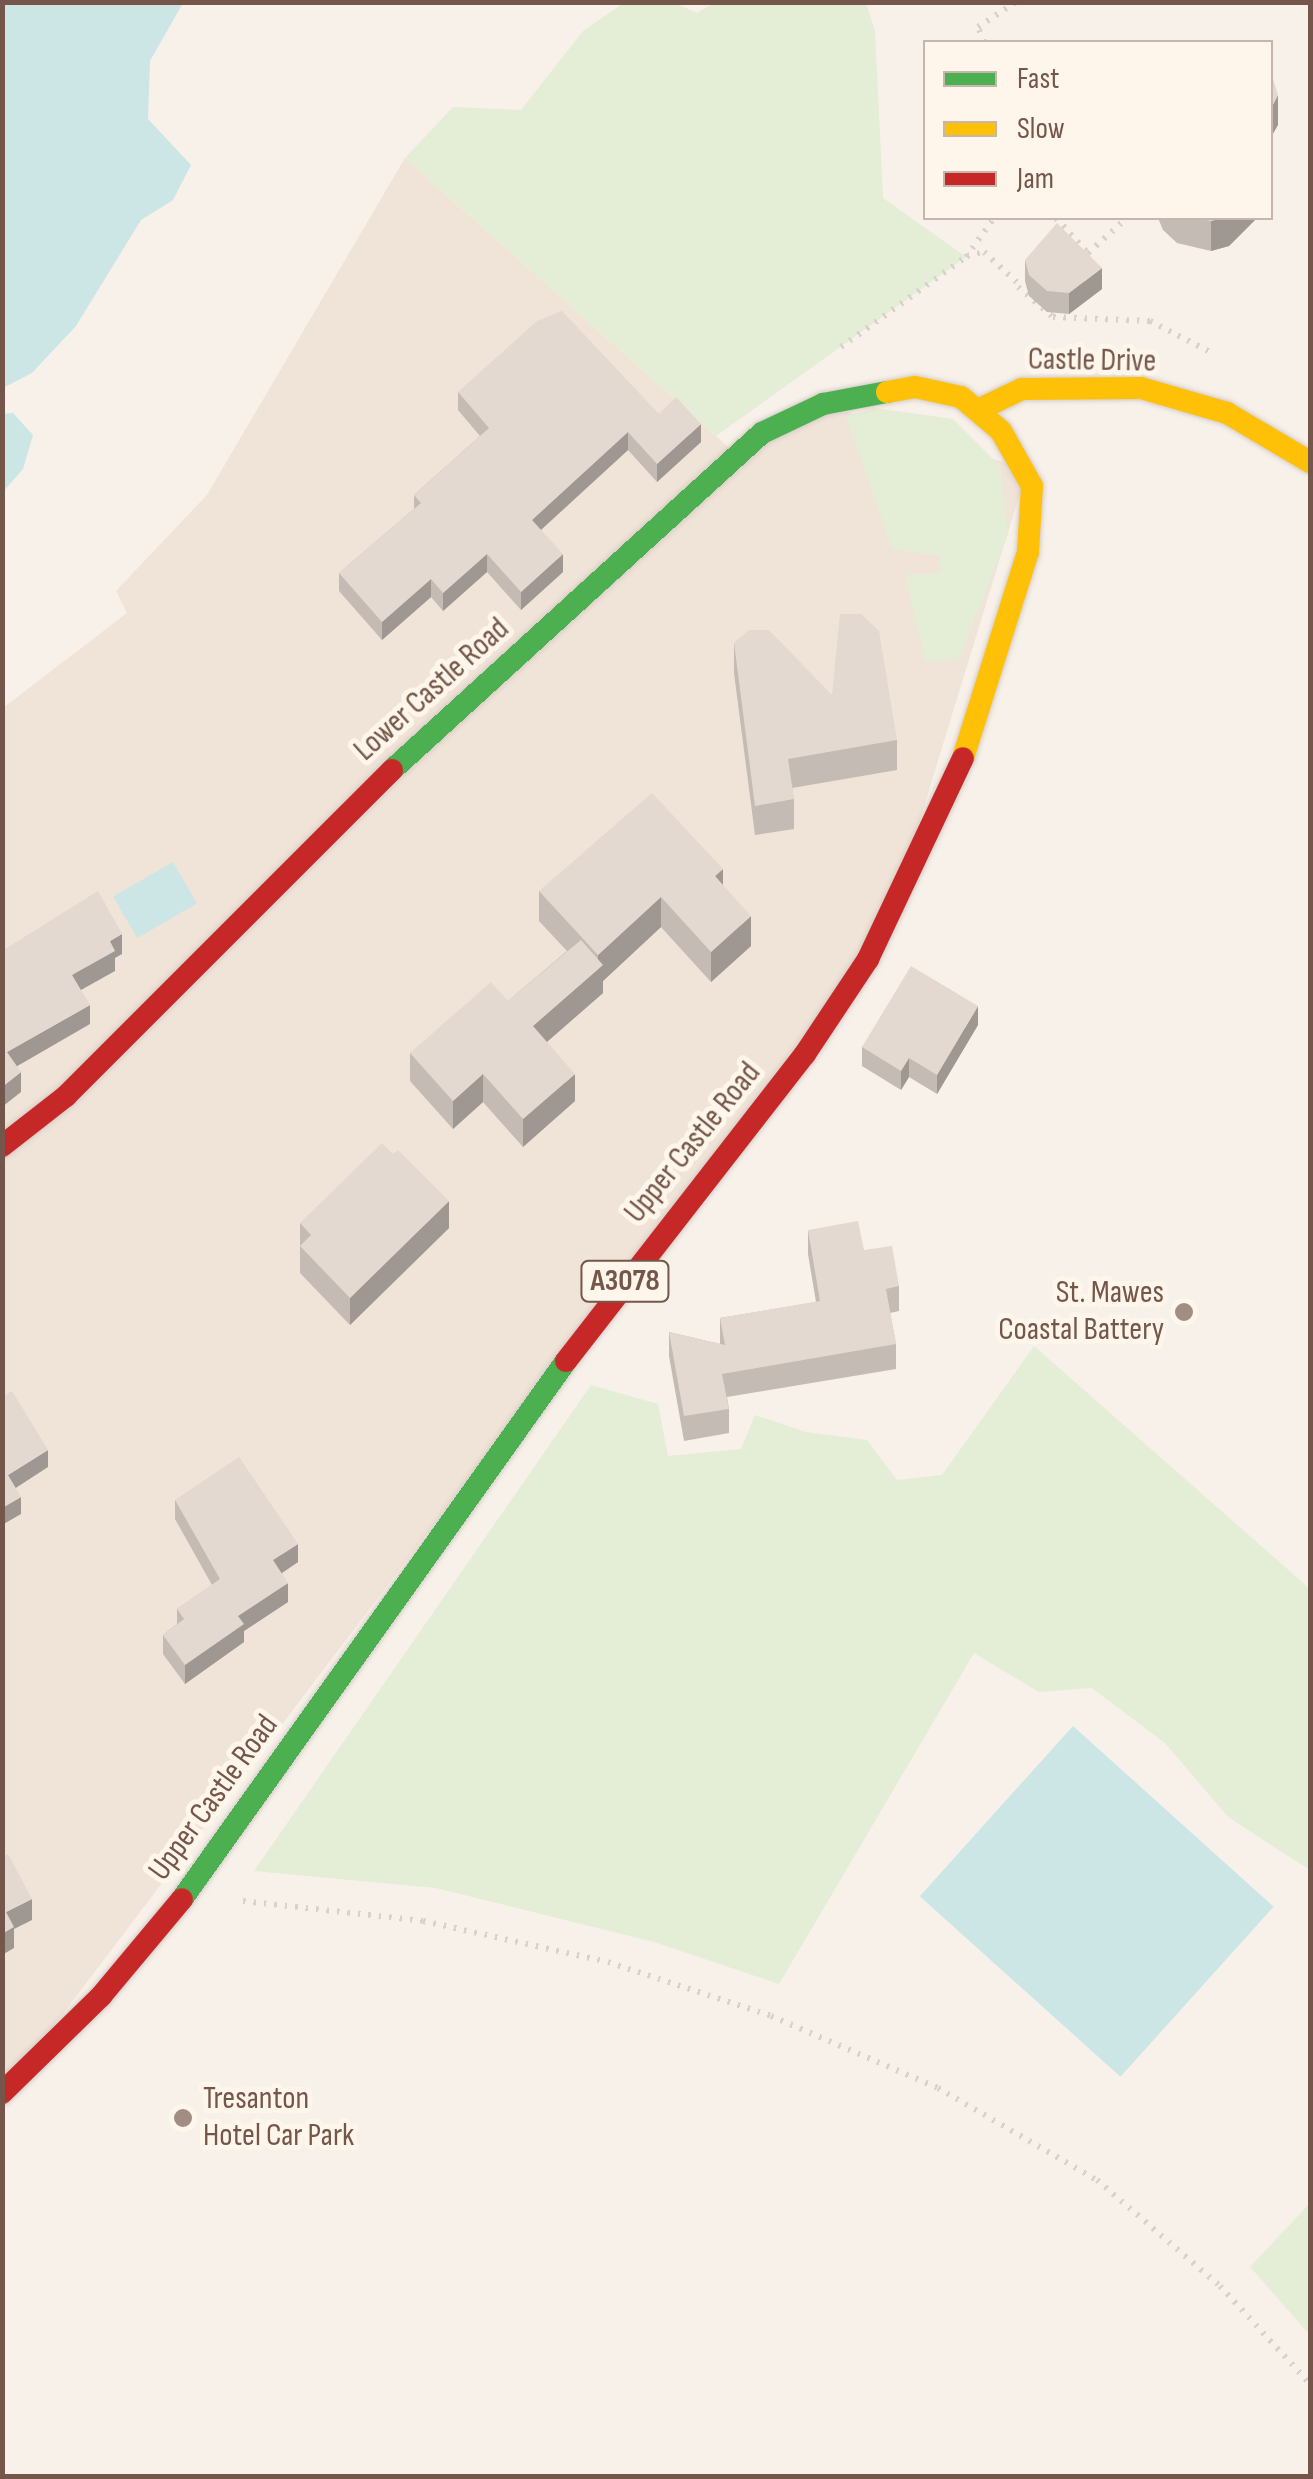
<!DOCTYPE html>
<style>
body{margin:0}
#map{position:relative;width:1313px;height:2479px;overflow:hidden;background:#f7f1ea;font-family:"Sofia Sans Condensed",sans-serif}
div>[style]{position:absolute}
.residential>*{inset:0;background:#f0e3d7}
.green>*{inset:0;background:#e4edd5}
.water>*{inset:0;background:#cce6e6;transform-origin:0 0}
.path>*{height:6px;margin-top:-3px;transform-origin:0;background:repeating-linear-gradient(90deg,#dad1ce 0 2.5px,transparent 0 10.5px)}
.roads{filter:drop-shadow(0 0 2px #d6ccc6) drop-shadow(0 0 2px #d6ccc6)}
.fast>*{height:22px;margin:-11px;padding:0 11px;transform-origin:11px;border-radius:11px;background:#4caf50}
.slow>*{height:22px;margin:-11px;padding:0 11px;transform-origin:11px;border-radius:11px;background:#ffc107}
.jam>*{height:22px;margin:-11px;padding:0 11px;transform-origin:11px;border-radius:11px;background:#c62828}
.wall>*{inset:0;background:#c3bbb4}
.shaded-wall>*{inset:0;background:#9f9892}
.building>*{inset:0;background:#e3d9d1}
.dots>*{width:28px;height:28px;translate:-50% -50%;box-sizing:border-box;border:5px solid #fff6eb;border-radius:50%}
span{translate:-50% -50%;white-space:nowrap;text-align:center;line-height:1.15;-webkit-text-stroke:10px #fff6eb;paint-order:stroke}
.shield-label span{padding:2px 8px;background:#fff6eb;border:2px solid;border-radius:8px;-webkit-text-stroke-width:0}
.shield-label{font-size:30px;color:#74574a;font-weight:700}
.street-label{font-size:32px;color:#74574a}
.poi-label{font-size:32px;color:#74574a}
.right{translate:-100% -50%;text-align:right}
.left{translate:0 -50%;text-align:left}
.frame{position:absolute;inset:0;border:5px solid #74574a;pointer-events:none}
.legend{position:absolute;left:923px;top:40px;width:350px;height:180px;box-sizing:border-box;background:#fff6eb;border:2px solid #c7b6ab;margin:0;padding:12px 18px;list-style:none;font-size:30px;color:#74574a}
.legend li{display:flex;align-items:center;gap:20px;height:50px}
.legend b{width:50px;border:2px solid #c7b6ab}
</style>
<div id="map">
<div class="residential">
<i style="clip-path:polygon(405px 158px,736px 454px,823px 404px,1027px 470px,888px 924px,3px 2093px,3px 708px,127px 613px,116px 591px,207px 495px)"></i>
</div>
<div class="green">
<i style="clip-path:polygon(624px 3px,674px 3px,697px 13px,714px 3px,866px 3px,875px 31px,883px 198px,966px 257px,716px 436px,405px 158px,453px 107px,521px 110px,583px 31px)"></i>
<i style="clip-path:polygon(875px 408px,953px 419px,1000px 466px,1008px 534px,959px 659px,925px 662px,905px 575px,940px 573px,939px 556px,892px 549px,846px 416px)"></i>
<i style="clip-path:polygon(1034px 1346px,1310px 1589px,1310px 1870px,1228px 1817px,1165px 1743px,1092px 1688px,1039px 1692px,974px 1653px,779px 1984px,654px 1942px,436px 1888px,254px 1871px,591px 1385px,658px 1404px,668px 1456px,741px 1449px,755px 1415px,806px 1432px,867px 1440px,897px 1480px,942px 1475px)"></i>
<i style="clip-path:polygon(1310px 2203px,1310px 2335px,1250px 2267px)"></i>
</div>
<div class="water">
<i style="clip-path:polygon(3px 2px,183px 3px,150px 61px,148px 119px,191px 165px,173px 200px,141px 220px,76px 326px,32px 373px,3px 388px)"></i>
<i style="clip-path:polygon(13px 413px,33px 435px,23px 469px,3px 492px,3px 414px)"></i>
<i style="left:173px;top:862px;width:48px;height:69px;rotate:60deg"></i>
<i style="left:1073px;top:1726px;width:270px;height:229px;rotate:42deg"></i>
</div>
<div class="path">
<i style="left:984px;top:42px;width:16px;rotate:-112deg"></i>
<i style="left:978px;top:27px;width:45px;rotate:-33.3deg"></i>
<i style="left:1056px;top:218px;width:47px;rotate:47.6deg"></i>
<i style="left:1088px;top:253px;width:6px;rotate:135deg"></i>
<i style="left:1088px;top:253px;width:52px;rotate:-41.9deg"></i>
<i style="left:967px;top:256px;width:17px;rotate:-13deg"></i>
<i style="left:984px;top:252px;width:52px;rotate:42.6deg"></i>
<i style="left:1018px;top:287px;width:46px;rotate:40.6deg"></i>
<i style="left:1053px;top:317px;width:97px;rotate:2.4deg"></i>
<i style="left:1150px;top:321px;width:68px;rotate:27.3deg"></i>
<i style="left:841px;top:347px;width:154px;rotate:-35.8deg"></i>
<i style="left:966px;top:257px;width:48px;rotate:-54.3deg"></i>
<i style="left:243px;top:1901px;width:181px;rotate:6.3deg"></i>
<i style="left:423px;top:1921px;width:189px;rotate:12.5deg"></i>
<i style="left:608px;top:1962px;width:172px;rotate:18.3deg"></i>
<i style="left:771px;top:2016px;width:182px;rotate:23.3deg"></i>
<i style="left:938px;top:2088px;width:184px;rotate:30.1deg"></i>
<i style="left:1097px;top:2180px;width:162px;rotate:40.8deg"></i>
<i style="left:1220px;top:2286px;width:133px;rotate:47.4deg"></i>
</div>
<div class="roads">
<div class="fast">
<i style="left:392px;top:770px;width:500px;rotate:-42.33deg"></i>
<i style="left:762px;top:433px;width:68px;rotate:-25.4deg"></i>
<i style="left:823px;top:404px;width:65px;rotate:-10.6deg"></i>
<i style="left:182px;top:1899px;width:661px;rotate:-54.48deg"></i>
</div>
<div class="slow">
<i style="left:887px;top:392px;width:28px;rotate:-10deg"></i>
<i style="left:915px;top:387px;width:47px;rotate:12.3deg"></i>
<i style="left:961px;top:397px;width:52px;rotate:40.4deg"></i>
<i style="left:1001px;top:431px;width:63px;rotate:60.6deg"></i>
<i style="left:1032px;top:486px;width:66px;rotate:93.5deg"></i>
<i style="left:1028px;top:552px;width:216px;rotate:107.5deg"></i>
<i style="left:980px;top:409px;width:47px;rotate:-25.5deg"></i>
<i style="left:1022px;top:389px;width:119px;rotate:-0.5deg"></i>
<i style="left:1141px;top:388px;width:90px;rotate:16.2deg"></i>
<i style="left:1227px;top:413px;width:96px;rotate:30.6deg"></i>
</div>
<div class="jam">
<i style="left:2px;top:1146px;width:81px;rotate:-38deg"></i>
<i style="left:66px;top:1096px;width:461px;rotate:-45deg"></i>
<i style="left:566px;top:1361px;width:389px;rotate:-52.1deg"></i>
<i style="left:805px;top:1054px;width:114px;rotate:-56.4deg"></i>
<i style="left:868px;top:959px;width:222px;rotate:-64.7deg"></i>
<i style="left:2px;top:2093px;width:139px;rotate:-44.4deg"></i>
<i style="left:101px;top:1996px;width:126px;rotate:-50.1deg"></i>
</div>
</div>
<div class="wall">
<i style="clip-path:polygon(1158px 218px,1256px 218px,1255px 220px,1229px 246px,1211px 251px,1177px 243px,1163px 230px)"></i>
<i style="clip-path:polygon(1025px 260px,1102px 289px,1069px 314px,1047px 312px,1029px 296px,1025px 281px)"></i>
<i style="clip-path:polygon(458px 392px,659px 414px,701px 442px,657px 482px,628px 450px,541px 530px,563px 572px,521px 610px,487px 572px,443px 611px,431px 597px,382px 640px,339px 591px,339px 573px,414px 509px,414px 495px,480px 436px,458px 410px)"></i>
<i style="clip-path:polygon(734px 643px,832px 695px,897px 740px,897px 770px,792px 788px,794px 799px,794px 829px,755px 835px,734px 673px)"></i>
<i style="clip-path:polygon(723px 885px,751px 946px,711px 982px,661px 927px,603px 981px,603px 993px,547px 1042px,575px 1101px,523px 1147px,483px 1102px,453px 1129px,410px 1081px,410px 1053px,508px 1001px,567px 951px,539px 921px,539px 891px)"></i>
<i style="clip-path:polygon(978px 1025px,937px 1094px,909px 1077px,901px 1090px,862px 1066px,862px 1047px)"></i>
<i style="clip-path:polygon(300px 1223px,449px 1228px,350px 1325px,300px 1273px)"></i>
<i style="clip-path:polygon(808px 1230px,864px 1250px,899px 1286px,899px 1311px,890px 1313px,896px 1344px,896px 1369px,727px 1397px,729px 1409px,729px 1433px,684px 1441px,669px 1356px,669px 1332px,720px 1344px,720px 1318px,816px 1302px,808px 1254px)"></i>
<i style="clip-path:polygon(175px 1500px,298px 1562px,282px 1573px,288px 1602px,244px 1631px,244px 1642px,185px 1684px,163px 1654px,163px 1635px,177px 1624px,177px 1609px,212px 1585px,175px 1519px)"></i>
</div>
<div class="shaded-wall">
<i style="clip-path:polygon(1278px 95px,1278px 125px,1270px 139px,1270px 110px)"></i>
<i style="clip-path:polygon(1223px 218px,1256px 218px,1255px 220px,1229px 246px,1211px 251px,1211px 221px)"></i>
<i style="clip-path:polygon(1102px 268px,1102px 289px,1069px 314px,1069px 293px)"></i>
<i style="clip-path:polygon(701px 424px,701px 442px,657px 482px,657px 464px)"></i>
<i style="clip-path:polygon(628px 432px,628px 450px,532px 538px,532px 520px)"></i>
<i style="clip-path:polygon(487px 554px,487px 572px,443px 611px,443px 593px)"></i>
<i style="clip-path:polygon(563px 554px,563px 572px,521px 610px,521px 592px)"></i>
<i style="clip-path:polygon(431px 579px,431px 597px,382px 640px,382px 622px)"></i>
<i style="clip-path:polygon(723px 869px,723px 899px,715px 876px)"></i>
<i style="clip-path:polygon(661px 897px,661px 927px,603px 981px,603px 993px,533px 1054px,533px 1026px,598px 969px,598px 955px)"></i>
<i style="clip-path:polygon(751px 916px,751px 946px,711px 982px,711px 952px)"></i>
<i style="clip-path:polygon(122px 934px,122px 954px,115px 958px,115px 971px,72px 995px,72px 975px,110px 941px)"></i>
<i style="clip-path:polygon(90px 1005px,90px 1024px,7px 1072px,7px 1052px)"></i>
<i style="clip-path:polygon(978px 1006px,978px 1025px,937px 1094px,937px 1075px)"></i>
<i style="clip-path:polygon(909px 1058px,909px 1077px,901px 1090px,901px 1071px)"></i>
<i style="clip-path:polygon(21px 1072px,21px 1092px,2px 1107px,2px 1087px)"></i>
<i style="clip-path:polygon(483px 1074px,483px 1102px,453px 1129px,453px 1101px)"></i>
<i style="clip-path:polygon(575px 1074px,575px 1101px,523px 1147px,523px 1119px)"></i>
<i style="clip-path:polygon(449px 1201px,449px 1228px,350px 1325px,350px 1298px)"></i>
<i style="clip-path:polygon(48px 1450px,48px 1467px,8px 1493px,8px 1475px)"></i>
<i style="clip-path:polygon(21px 1497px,21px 1514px,2px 1525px,2px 1508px)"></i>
<i style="clip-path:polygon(298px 1544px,298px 1562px,273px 1579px,273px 1560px)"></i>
<i style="clip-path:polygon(288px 1583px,288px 1602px,244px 1631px,244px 1642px,185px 1684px,185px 1665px,238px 1616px)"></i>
<i style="clip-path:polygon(32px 1899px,32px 1920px,14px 1929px,14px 1948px,2px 1955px,2px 1934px,6px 1912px)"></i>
</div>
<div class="building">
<i style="clip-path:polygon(1270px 69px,1278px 95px,1270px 110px)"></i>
<i style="clip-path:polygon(1196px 218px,1223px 218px,1211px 221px)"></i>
<i style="clip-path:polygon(1057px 223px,1102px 268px,1069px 293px,1047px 291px,1029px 275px,1025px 260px)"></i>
<i style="clip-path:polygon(562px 311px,659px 414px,676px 397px,701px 424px,657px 464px,628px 432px,532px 520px,563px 554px,521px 592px,487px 554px,443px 593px,431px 579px,382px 622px,339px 573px,421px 503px,414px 495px,489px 428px,458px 392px,537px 321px)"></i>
<i style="clip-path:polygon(840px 614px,861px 614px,879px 631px,897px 740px,788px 759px,794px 799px,755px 806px,734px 643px,749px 630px,769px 630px,832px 695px)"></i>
<i style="clip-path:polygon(652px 793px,723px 869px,715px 876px,751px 916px,711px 952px,661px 897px,598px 955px,539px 891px)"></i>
<i style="clip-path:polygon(98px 891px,122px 934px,110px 941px,115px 951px,72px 975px,90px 1005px,7px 1052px,21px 1072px,2px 1087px,2px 951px)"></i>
<i style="clip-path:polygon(581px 940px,603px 965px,533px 1026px,575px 1074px,523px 1119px,483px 1074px,453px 1101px,410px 1053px,491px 982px,508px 1001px)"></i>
<i style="clip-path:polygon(911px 966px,978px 1006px,937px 1075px,909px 1058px,901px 1071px,862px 1047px)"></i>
<i style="clip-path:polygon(382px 1143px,393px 1154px,398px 1150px,449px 1201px,350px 1298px,300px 1246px,311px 1235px,300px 1223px)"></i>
<i style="clip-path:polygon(858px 1221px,864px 1250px,892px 1246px,899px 1286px,886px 1289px,896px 1344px,722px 1374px,729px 1409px,684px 1416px,669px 1332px,725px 1345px,720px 1318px,820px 1301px,808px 1230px)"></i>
<i style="clip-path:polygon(12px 1391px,48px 1450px,8px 1475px,21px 1497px,2px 1508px,2px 1397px)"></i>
<i style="clip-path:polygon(239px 1457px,298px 1544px,273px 1560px,288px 1583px,238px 1616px,244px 1624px,185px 1665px,163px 1635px,184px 1619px,177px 1609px,220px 1579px,175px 1500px)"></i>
<i style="clip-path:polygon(8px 1854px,32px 1899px,6px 1912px,14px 1927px,2px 1934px,2px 1857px)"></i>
</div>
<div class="dots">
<i style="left:1184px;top:1312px;background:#a28d82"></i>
<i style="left:183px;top:2118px;background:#a28d82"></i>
</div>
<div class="shield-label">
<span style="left:625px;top:1281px">A3078</span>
</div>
<div class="street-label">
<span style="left:1092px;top:361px;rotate:1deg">Castle Drive</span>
<span style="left:432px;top:690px;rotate:-42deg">Lower Castle Road</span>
<span style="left:693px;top:1143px;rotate:-51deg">Upper Castle Road</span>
<span style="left:214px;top:1798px;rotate:-54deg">Upper Castle Road</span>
</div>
<div class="poi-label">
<span class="right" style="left:1164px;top:1312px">St. Mawes<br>Coastal Battery</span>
<span class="left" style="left:203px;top:2118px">Tresanton<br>Hotel Car Park</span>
</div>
<div class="frame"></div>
<ul class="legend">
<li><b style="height:12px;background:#4caf50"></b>Fast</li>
<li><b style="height:12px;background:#ffc107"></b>Slow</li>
<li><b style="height:12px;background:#c62828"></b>Jam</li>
</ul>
</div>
